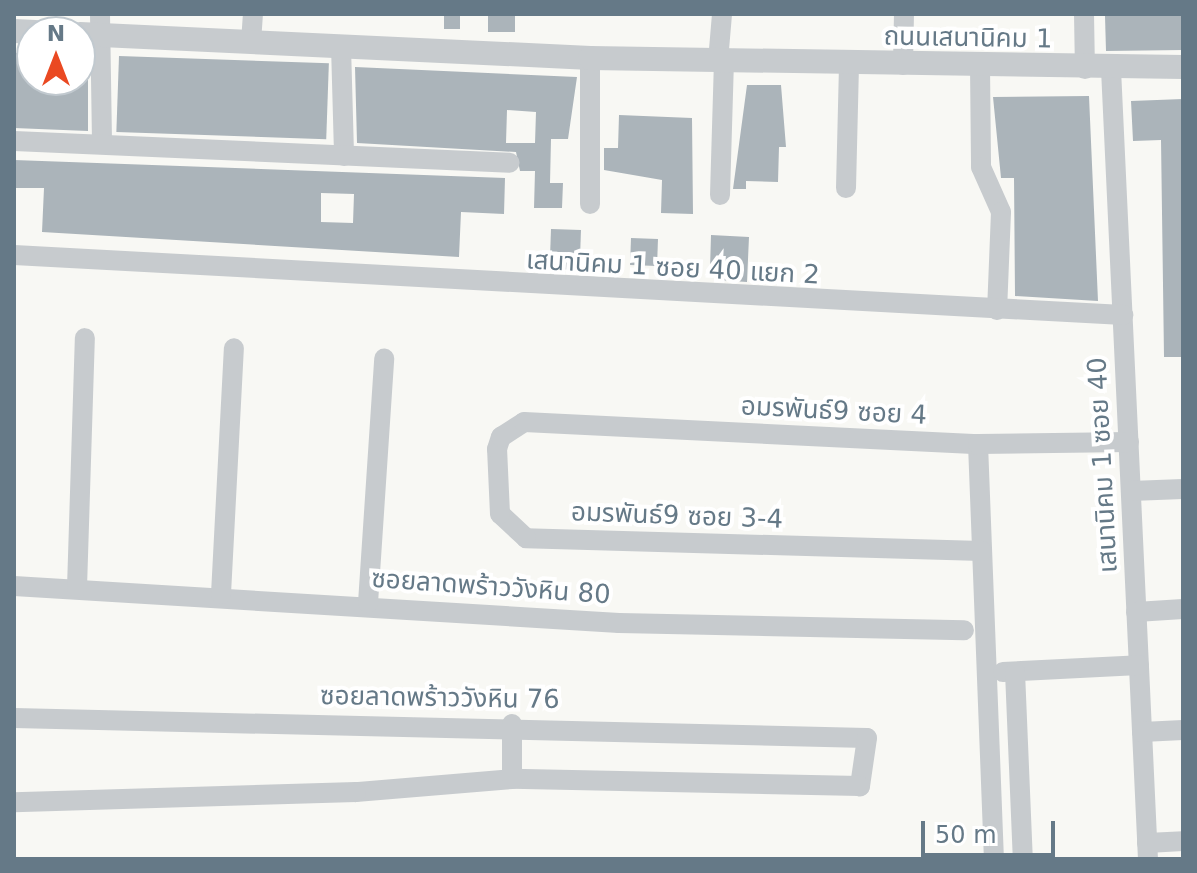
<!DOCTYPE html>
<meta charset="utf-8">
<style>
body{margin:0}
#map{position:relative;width:1197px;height:873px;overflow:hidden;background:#f8f8f4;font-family:"DejaVu Sans","Noto Sans Thai",sans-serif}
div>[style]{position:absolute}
.building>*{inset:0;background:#abb4ba;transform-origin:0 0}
.minor>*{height:20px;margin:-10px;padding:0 10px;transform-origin:10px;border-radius:10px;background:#c7cbce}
.tertiary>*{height:24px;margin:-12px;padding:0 12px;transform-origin:12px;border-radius:12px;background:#c7cbce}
span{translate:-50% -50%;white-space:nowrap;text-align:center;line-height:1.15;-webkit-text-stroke:8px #fff;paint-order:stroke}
.street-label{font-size:26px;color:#657987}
.frame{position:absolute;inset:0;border:16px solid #657987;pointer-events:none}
.north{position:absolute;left:16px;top:16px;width:80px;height:80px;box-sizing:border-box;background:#fff;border:2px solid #c1c9cf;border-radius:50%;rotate:0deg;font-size:22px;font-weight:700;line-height:32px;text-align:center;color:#657987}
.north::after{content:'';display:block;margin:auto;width:28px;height:36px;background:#ea4922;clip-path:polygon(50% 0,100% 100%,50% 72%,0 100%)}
.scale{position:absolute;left:921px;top:821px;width:134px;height:36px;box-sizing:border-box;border:4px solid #657987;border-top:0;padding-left:10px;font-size:24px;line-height:28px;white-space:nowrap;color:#657987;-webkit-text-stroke:6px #fff;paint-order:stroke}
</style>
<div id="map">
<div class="building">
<i style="left:444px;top:14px;width:16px;height:15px"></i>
<i style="left:488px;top:14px;width:27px;height:18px"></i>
<i style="clip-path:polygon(1160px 14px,1183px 14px,1183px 50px,1106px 51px,1105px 16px)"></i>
<i style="clip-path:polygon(14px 53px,32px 53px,32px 80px,88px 80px,88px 131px,14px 128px)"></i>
<i style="left:119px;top:56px;width:210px;height:76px;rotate:2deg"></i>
<i style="clip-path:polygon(evenodd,355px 67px,577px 77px,568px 139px,551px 139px,550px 183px,563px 183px,562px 208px,534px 208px,535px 171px,520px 171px,516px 152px,357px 143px,355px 67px,507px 110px,536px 112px,535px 143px,506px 143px,507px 110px)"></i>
<i style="clip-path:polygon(747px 85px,781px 85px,786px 147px,779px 147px,778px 182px,746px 181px,746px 189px,733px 189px)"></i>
<i style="clip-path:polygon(1089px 96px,1098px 301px,1015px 296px,1014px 178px,1001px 178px,993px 97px)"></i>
<i style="clip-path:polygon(1183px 99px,1183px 357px,1164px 357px,1161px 140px,1133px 141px,1131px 101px)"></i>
<i style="clip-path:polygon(619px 115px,692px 118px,693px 214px,661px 213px,662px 180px,604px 170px,604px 148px,618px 148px)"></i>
<i style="clip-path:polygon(evenodd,14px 160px,505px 178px,504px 214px,461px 212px,459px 257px,42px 232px,44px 188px,14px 188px,14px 160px,321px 193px,354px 194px,353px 223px,321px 222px,321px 193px)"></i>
<i style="left:551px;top:229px;width:30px;height:40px;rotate:2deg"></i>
<i style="clip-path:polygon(711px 235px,749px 237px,747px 282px,718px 280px,719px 270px,710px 269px)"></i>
<i style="left:631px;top:238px;width:27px;height:27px;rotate:2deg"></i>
</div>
<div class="minor">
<i style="left:100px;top:14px;width:129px;rotate:89.1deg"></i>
<i style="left:1084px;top:14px;width:55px;rotate:89deg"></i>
<i style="left:251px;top:42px;width:28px;rotate:-86deg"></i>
<i style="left:341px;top:46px;width:110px;rotate:88.4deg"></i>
<i style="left:718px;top:61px;width:47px;rotate:-85.1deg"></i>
<i style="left:903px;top:65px;width:51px;rotate:-88.9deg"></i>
<i style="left:980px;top:66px;width:101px;rotate:89.4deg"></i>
<i style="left:981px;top:167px;width:49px;rotate:66deg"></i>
<i style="left:1001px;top:212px;width:98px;rotate:92.3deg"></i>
<i style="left:1111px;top:69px;width:791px;rotate:87.32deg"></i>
<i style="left:14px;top:141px;width:496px;rotate:2.5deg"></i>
<i style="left:846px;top:188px;width:124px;rotate:-88.6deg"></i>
<i style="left:720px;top:195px;width:134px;rotate:-88.3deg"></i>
<i style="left:590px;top:204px;width:146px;rotate:-90deg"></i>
<i style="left:14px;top:255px;width:1111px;rotate:3.1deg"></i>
<i style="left:978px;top:444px;width:415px;rotate:87.8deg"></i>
<i style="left:1131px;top:491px;width:52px;rotate:-2.2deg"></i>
<i style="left:982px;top:551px;width:456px;rotate:-178.4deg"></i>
<i style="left:526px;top:538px;width:35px;rotate:-137deg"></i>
<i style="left:500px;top:514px;width:65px;rotate:-92.6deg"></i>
<i style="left:497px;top:449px;width:13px;rotate:-72deg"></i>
<i style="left:501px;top:437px;width:27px;rotate:-33deg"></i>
<i style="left:524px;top:422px;width:455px;rotate:2.8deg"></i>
<i style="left:978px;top:444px;width:151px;rotate:-0.8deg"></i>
<i style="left:14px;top:586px;width:606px;rotate:3.5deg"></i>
<i style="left:619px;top:623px;width:345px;rotate:1.2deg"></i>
<i style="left:77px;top:588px;width:250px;rotate:-88.2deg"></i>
<i style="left:221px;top:594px;width:246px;rotate:-87deg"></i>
<i style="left:368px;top:603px;width:245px;rotate:-86.2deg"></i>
<i style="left:1136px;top:612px;width:47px;rotate:-3.7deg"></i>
<i style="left:1003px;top:672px;width:136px;rotate:-2.9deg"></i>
<i style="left:1015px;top:672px;width:187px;rotate:87.6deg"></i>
<i style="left:14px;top:718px;width:853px;rotate:1.34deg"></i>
<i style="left:867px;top:738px;width:49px;rotate:98.3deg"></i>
<i style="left:860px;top:786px;width:348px;rotate:-178.8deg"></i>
<i style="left:512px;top:779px;width:157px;rotate:175.2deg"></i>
<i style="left:356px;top:792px;width:342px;rotate:178.3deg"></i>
<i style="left:512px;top:724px;width:55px;rotate:90deg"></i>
<i style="left:1142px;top:732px;width:41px;rotate:-2.8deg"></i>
<i style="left:1147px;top:843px;width:36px;rotate:-3deg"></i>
</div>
<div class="tertiary">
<i style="left:14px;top:31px;width:21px;rotate:3deg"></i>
<i style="left:80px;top:34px;width:511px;rotate:2.69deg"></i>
<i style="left:590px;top:58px;width:593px;rotate:0.87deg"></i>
</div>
<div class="street-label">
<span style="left:968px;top:38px;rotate:1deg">ถนนเสนานิคม 1</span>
<span style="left:673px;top:268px;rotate:3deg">เสนานิคม 1 ซอย 40 แยก 2</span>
<span style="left:834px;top:411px;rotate:3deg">อมรพันธ์9 ซอย 4</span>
<span style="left:1103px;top:465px;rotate:-93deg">เสนานิคม 1 ซอย 40</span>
<span style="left:677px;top:516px;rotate:2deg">อมรพันธ์9 ซอย 3-4</span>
<span style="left:491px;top:587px;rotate:4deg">ซอยลาดพร้าววังหิน 80</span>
<span style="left:440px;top:698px;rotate:1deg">ซอยลาดพร้าววังหิน 76</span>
</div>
<div class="frame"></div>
<div class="north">N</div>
<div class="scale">50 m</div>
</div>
